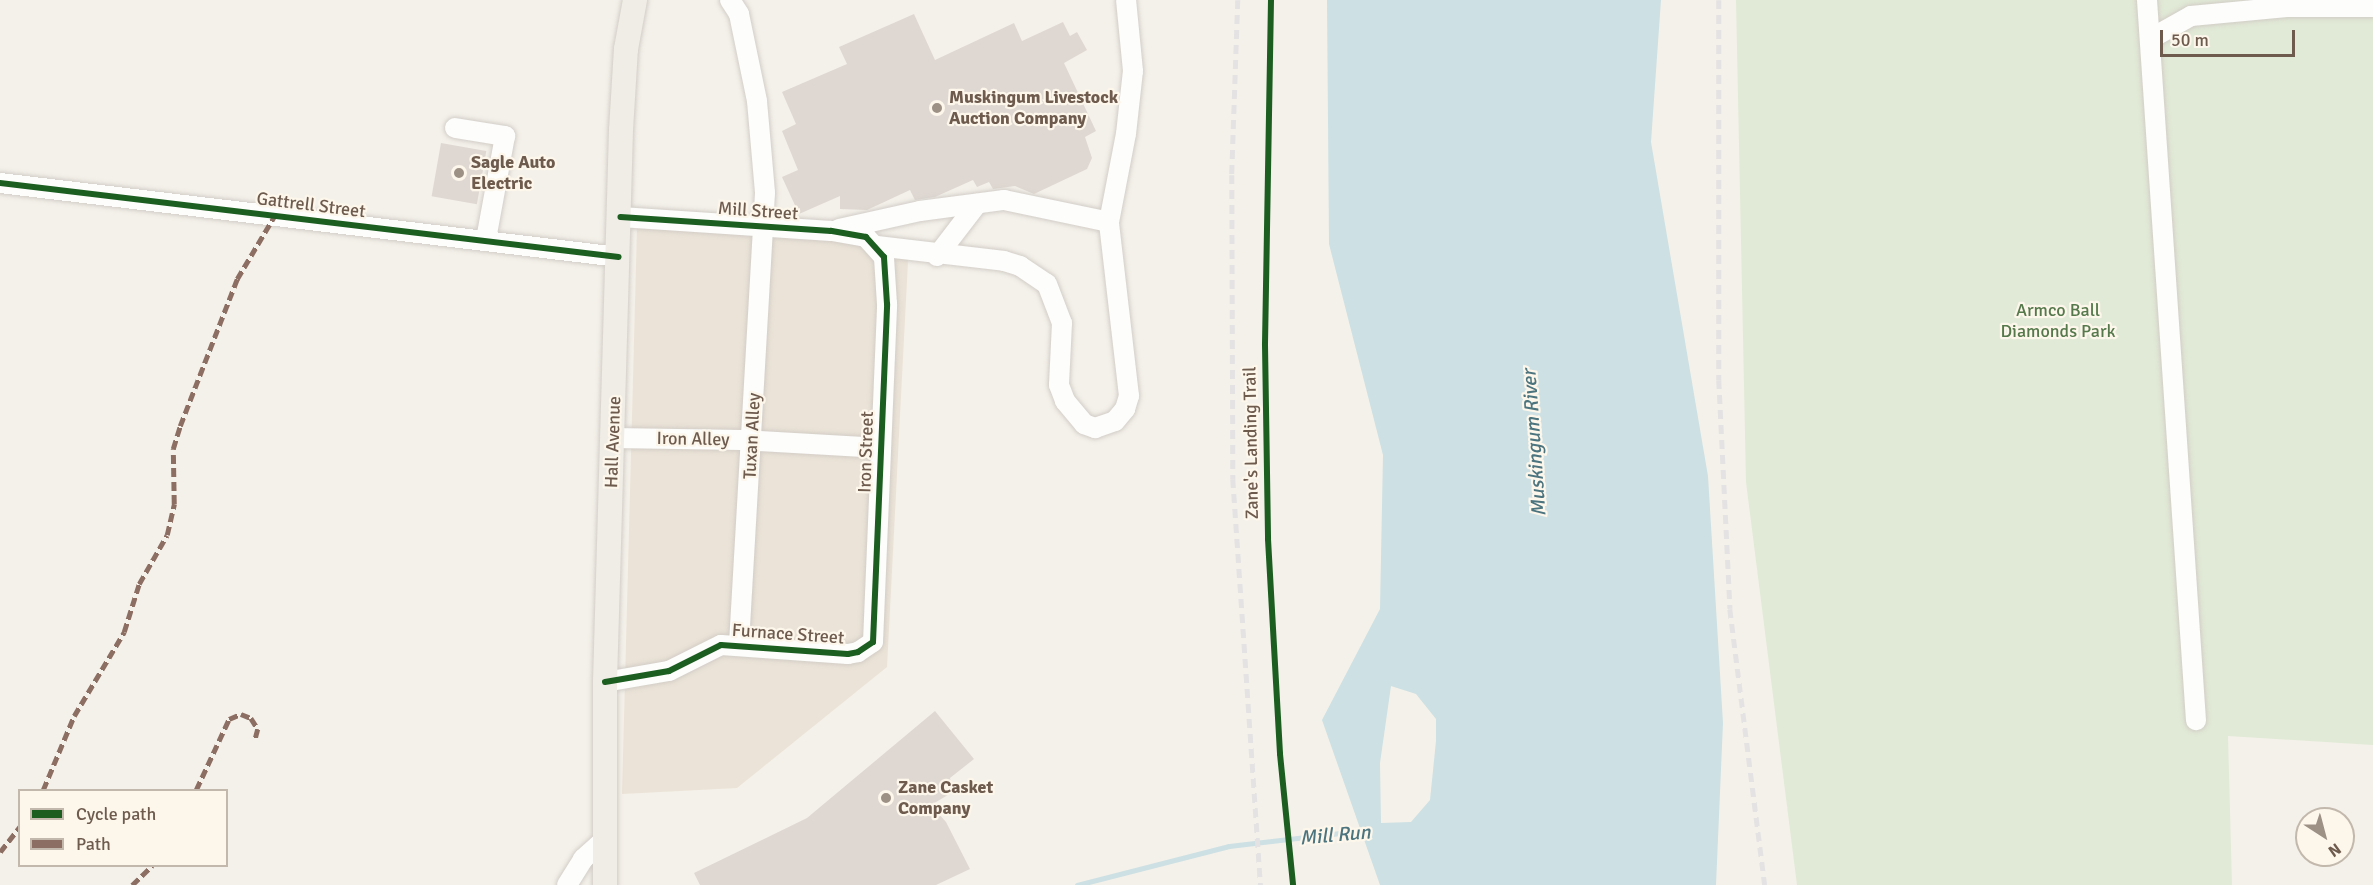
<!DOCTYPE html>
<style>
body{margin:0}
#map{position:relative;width:2373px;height:885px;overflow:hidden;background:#f4f1ea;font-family:Signika,sans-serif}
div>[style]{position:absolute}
.residential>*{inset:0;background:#ebe3d7}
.green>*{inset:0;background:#e1ead6}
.water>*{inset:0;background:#cde0e3}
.stream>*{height:5px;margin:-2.5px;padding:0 2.5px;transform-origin:2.5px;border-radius:2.5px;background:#cde0e3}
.building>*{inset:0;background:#dfd8d2;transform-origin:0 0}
.roads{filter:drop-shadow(0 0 2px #d2cdc7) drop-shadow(0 0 2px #d2cdc7)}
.minor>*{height:20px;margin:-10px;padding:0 10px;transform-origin:10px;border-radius:10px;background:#fdfdfc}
.major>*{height:24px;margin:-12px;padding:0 12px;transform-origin:12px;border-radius:12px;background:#f0ede6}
.rail>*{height:4.5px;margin-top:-2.25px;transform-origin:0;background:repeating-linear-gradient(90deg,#e4e2e3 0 9px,transparent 0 15px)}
.quiet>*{height:4.5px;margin-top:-2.25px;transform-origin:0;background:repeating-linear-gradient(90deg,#8d6e63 0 9px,transparent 0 13.5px)}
.cycleway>*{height:6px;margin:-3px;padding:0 3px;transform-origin:3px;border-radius:3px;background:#1b5e20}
.dots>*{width:16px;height:16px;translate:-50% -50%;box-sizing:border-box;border:3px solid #fcf6eb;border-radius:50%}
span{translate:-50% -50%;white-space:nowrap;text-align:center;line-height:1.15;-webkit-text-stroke:4.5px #fcf6eb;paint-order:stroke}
.poi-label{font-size:18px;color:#6e5b4e;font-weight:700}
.left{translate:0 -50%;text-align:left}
.street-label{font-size:18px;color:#6e5b4e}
.park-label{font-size:18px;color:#55794b}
.water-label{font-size:20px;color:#4b747f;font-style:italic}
.legend{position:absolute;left:18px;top:789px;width:210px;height:78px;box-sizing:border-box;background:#fcf6eb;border:2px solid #c3b8ac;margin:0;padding:8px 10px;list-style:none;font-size:18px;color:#6e5b4e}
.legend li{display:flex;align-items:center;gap:12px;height:30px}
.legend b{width:30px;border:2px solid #c3b8ac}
.north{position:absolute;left:2295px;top:807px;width:60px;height:60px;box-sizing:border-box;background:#fcf6eb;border:2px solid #c3b8ac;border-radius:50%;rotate:144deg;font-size:16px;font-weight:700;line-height:24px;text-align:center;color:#6e5b4e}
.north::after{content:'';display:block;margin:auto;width:21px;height:27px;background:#9d9085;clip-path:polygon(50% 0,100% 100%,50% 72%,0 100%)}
.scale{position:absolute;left:2160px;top:30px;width:135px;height:27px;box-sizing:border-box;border:3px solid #6e5b4e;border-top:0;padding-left:8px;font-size:18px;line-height:21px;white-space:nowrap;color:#6e5b4e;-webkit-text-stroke:4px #fcf6eb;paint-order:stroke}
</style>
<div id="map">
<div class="residential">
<i style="clip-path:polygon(637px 228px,909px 242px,887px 667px,737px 788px,622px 794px)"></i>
</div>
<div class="green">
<i style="clip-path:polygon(1736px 0,2373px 0,2373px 745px,2228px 736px,2232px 885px,1797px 885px,1746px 482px)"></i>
</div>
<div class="water">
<i style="clip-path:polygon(evenodd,1327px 0,1661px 0,1651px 142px,1708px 476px,1723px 723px,1716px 885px,1380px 885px,1322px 720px,1380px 609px,1383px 455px,1329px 244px,1327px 0,1391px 686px,1416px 694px,1436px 719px,1436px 741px,1430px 800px,1411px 822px,1381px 823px,1380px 763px,1391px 686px)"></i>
</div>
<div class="stream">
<i style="left:1077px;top:885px;width:157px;rotate:-14.4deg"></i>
<i style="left:1229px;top:846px;width:138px;rotate:-6.7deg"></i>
</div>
<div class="building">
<i style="clip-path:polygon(914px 14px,935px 60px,1014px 23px,1022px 41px,1063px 22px,1070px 36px,1077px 32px,1087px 50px,1064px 63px,1096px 131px,1085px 137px,1092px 158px,1087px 169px,1034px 194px,1015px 186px,993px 189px,989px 182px,977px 187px,973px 180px,935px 197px,915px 200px,910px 190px,867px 210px,840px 209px,840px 196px,799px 214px,782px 177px,798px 170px,782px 131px,796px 124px,782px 92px,847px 64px,839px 47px)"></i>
<i style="left:441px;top:143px;width:46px;height:54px;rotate:10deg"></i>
<i style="clip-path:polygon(935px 711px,974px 759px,950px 778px,953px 792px,931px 805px,946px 822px,970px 869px,936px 885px,700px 885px,694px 873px,807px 818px)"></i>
</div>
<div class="roads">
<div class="minor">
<i style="left:730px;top:0;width:17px;rotate:57deg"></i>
<i style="left:739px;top:14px;width:89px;rotate:78.3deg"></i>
<i style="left:757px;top:101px;width:92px;rotate:85deg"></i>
<i style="left:765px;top:193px;width:453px;rotate:93.3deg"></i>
<i style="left:2147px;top:0;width:722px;rotate:86.11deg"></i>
<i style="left:2150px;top:39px;width:47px;rotate:-29.3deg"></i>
<i style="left:2191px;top:16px;width:96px;rotate:-5.4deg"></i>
<i style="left:2287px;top:7px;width:86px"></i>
<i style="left:455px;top:128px;width:51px;rotate:9.1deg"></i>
<i style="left:505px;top:136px;width:106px;rotate:100.4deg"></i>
<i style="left:0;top:183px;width:623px;rotate:6.82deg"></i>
<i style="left:839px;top:229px;width:83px;rotate:-12.5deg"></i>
<i style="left:920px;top:211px;width:85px;rotate:-7.5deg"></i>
<i style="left:1004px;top:200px;width:107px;rotate:11.8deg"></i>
<i style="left:877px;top:246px;width:128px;rotate:6.7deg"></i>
<i style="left:1004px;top:261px;width:17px;rotate:17deg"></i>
<i style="left:1020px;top:266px;width:32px;rotate:34deg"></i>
<i style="left:1047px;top:284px;width:42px;rotate:69deg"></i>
<i style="left:1062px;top:323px;width:62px;rotate:92.8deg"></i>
<i style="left:1059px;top:385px;width:17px;rotate:69deg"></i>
<i style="left:1065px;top:401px;width:30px;rotate:50deg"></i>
<i style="left:1084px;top:424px;width:12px;rotate:20deg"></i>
<i style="left:1095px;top:428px;width:21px;rotate:-19deg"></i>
<i style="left:1115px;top:421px;width:16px;rotate:-50deg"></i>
<i style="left:1125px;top:409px;width:14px;rotate:-73deg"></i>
<i style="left:1129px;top:396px;width:175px;rotate:-96.6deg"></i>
<i style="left:1109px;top:222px;width:90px;rotate:-79.1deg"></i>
<i style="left:1126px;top:134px;width:63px;rotate:-83.7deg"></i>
<i style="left:1133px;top:71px;width:71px;rotate:-95.6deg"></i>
<i style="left:937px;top:256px;width:66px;rotate:-52.4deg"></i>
<i style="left:613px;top:438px;width:129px;rotate:0.9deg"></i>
<i style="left:742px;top:440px;width:139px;rotate:3.3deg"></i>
<i style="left:605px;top:682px;width:65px;rotate:-9.8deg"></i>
<i style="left:669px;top:671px;width:58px;rotate:-26.6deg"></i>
<i style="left:721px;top:645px;width:127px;rotate:4.1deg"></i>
<i style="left:848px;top:654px;width:10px;rotate:-11deg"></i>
<i style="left:858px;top:652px;width:18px;rotate:-34deg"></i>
<i style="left:873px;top:642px;width:338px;rotate:-87.6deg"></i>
<i style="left:887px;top:304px;width:47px;rotate:-93.7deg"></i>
<i style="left:884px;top:257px;width:27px;rotate:-132deg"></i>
<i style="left:866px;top:237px;width:36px;rotate:-170deg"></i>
<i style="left:831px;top:231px;width:211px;rotate:-176.2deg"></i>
<i style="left:567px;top:885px;width:31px;rotate:-58deg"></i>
<i style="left:583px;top:859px;width:30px;rotate:-42deg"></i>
</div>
<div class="major">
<i style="left:605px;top:885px;width:203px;rotate:-90deg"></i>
<i style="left:605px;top:682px;width:552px;rotate:-88.34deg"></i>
<i style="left:621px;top:130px;width:81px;rotate:-86.5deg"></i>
<i style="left:626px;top:49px;width:50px;rotate:-79.6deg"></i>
</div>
</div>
<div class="rail">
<i style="left:1238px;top:0;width:175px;rotate:92deg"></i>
<i style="left:1232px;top:175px;width:304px;rotate:89.8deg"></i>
<i style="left:1233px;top:479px;width:407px;rotate:86.1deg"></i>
<i style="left:1719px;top:0;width:380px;rotate:90deg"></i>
<i style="left:1719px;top:380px;width:229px;rotate:87.2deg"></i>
<i style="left:1730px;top:609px;width:278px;rotate:82.8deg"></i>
</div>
<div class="quiet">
<i style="left:43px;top:790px;width:80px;rotate:-67.3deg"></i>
<i style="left:74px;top:716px;width:98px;rotate:-59.2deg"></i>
<i style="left:124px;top:632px;width:50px;rotate:-72.6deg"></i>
<i style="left:139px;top:584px;width:56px;rotate:-60.3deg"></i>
<i style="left:167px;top:535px;width:32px;rotate:-77deg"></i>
<i style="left:174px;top:504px;width:55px;rotate:-91deg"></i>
<i style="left:173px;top:449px;width:24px;rotate:-73deg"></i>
<i style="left:180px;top:426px;width:158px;rotate:-68.8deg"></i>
<i style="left:237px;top:279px;width:74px;rotate:-59.3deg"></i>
<i style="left:196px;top:790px;width:78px;rotate:-65.1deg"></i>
<i style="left:229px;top:719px;width:13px;rotate:-23deg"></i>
<i style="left:241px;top:714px;width:11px;rotate:22deg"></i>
<i style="left:251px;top:718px;width:13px;rotate:58deg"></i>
<i style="left:258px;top:729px;width:11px;rotate:105deg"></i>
<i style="left:0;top:852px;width:33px;rotate:-52deg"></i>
<i style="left:132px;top:885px;width:28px;rotate:-44deg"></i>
</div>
<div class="cycleway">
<i style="left:1271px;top:0;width:345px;rotate:91deg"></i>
<i style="left:1265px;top:345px;width:194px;rotate:89.1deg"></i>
<i style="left:1268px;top:539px;width:215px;rotate:86.8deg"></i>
<i style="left:1280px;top:754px;width:132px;rotate:84.3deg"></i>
<i style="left:0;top:183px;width:623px;rotate:6.82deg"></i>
<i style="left:605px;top:682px;width:65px;rotate:-9.8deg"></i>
<i style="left:669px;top:671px;width:58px;rotate:-26.6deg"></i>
<i style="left:721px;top:645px;width:127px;rotate:4.1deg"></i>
<i style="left:848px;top:654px;width:10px;rotate:-11deg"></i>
<i style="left:858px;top:652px;width:18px;rotate:-34deg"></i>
<i style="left:873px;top:642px;width:338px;rotate:-87.6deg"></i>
<i style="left:887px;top:304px;width:47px;rotate:-93.7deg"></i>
<i style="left:884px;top:257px;width:27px;rotate:-132deg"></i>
<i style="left:866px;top:237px;width:36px;rotate:-170deg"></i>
<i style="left:831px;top:231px;width:211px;rotate:-176.2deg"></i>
</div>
<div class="dots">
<i style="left:937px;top:108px;background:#9d9085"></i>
<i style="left:459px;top:173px;background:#9d9085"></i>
<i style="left:886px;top:798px;background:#9d9085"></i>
</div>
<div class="poi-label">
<span class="left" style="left:949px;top:108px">Muskingum Livestock<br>Auction Company</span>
<span class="left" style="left:471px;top:173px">Sagle Auto<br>Electric</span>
<span class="left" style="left:898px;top:798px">Zane Casket<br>Company</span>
</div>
<div class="street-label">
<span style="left:311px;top:205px;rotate:7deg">Gattrell Street</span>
<span style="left:758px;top:211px;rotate:4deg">Mill Street</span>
<span style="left:752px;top:436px;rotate:-87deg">Tuxan Alley</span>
<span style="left:693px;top:439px;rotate:1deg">Iron Alley</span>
<span style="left:613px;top:442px;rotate:-88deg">Hall Avenue</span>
<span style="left:1251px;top:443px;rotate:-91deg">Zane's Landing Trail</span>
<span style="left:866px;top:452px;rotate:-88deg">Iron Street</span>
<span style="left:788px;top:634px;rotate:4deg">Furnace Street</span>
</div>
<div class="park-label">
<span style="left:2058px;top:321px">Armco Ball<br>Diamonds Park</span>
</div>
<div class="water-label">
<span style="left:1534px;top:443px;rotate:-94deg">Muskingum River</span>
<span style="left:1335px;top:835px;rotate:-5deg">Mill Run</span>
</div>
<ul class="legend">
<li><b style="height:8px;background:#1b5e20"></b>Cycle path</li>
<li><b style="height:8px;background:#8d6e63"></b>Path</li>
</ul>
<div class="north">N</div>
<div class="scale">50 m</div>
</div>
